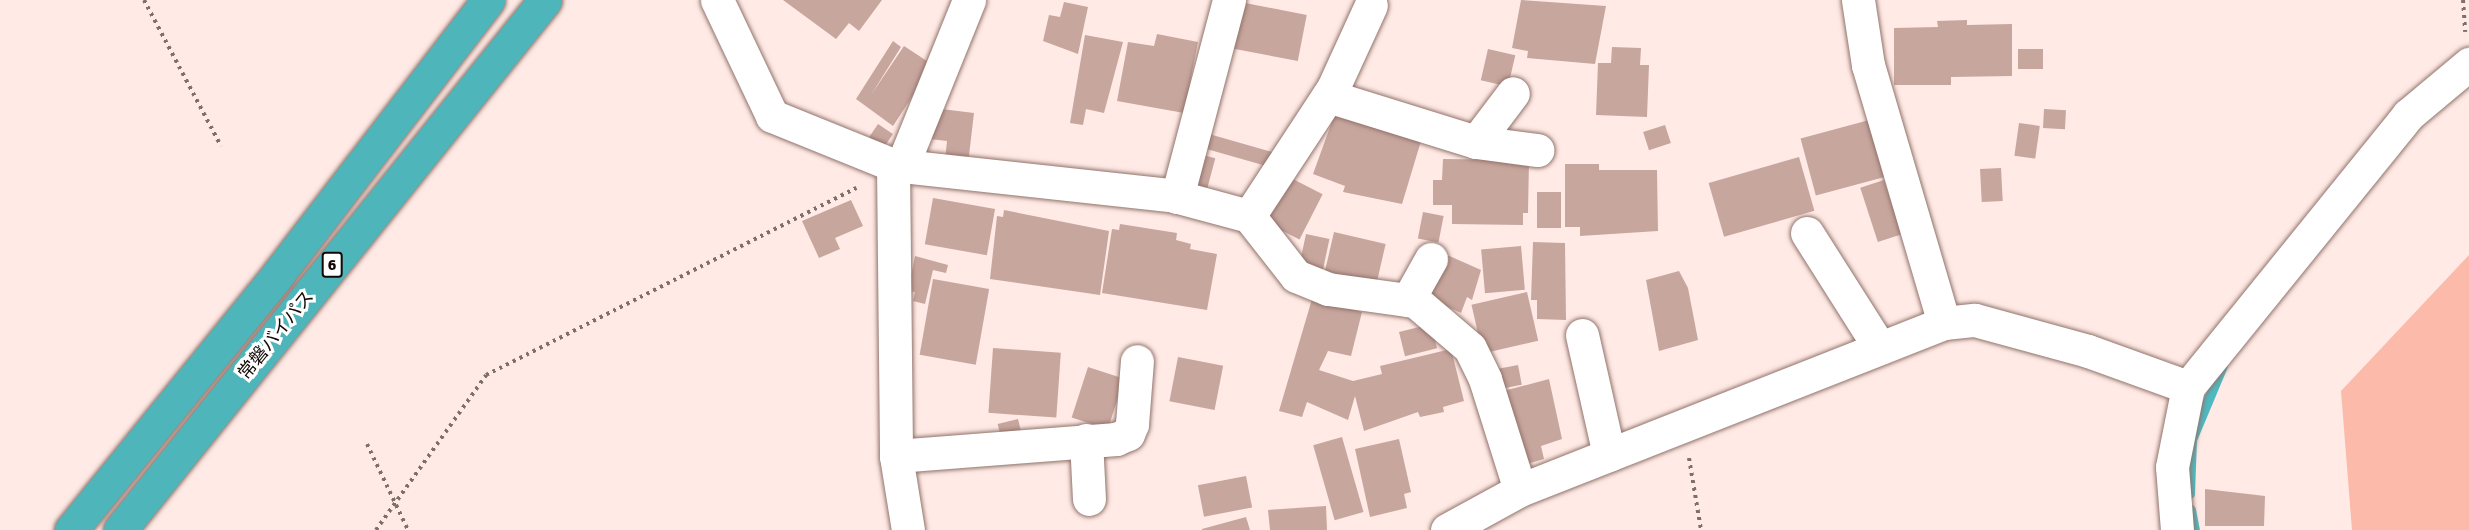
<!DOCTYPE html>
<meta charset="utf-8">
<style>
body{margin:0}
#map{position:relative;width:2469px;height:530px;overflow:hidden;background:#ffeae5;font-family:Signika,"Noto Sans JP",sans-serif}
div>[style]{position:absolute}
.green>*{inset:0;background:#fbbaaa}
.stream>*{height:10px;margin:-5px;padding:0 5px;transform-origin:5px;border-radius:5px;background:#4dbac1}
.building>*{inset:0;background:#c7a69e;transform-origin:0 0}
.path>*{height:4px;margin-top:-2px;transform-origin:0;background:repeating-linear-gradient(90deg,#7e6f6b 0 3px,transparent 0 7.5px)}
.roads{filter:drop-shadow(0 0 2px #91736b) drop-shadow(0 0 2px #91736b)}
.minor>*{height:33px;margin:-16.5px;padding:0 16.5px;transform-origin:16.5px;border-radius:16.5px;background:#fff}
.trunk>*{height:33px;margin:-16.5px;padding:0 16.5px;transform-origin:16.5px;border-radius:16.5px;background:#4eb6bb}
span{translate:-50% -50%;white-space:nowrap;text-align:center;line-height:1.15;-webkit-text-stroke:6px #fff;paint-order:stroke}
.shield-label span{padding:2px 4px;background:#fff;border:2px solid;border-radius:4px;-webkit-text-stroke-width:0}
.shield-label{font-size:16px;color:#130806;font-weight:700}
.street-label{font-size:18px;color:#130806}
</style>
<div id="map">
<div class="green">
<i style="clip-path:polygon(2469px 255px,2469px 530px,2352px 530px,2341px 391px)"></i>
</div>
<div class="stream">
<i style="left:2190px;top:494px;width:54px;rotate:-87.9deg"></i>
<i style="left:2192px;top:440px;width:80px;rotate:-67.3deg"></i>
<i style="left:2191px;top:510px;width:20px;rotate:79deg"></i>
</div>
<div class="building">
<i style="clip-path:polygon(783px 0,882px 0,859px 31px,849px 23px,836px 39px)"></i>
<i style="clip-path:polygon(1521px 0,1606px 6px,1595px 64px,1527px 58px,1528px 51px,1512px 48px)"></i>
<i style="clip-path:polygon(1064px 2px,1088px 7px,1078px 54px,1043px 41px,1049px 15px,1060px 17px)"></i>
<i style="left:1240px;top:2px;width:68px;height:47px;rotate:11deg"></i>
<i style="clip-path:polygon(1967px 20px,1967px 25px,2012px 24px,2012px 76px,1951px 77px,1951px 85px,1894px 85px,1894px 28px,1938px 27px,1937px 21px)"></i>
<i style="clip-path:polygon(1157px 34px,1198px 42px,1184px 113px,1117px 101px,1128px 42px,1154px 46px)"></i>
<i style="clip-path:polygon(1085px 35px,1123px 42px,1104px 113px,1086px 109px,1083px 125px,1070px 123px)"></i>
<i style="clip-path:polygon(893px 41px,901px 47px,871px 95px,904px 46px,933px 65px,893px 126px,856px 99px)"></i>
<i style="clip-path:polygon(1612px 47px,1641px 48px,1640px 65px,1649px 65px,1647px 117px,1596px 115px,1598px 63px,1611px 63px)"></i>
<i style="left:1488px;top:49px;width:28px;height:32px;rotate:13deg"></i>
<i style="left:2018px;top:49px;width:25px;height:20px"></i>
<i style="clip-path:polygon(933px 108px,974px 113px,968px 164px,945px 161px,947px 141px,930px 139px)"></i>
<i style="left:2044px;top:109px;width:22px;height:19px;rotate:3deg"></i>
<i style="clip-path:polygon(1334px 116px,1421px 141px,1402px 204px,1343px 192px,1345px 186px,1313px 174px)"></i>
<i style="left:1873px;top:119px;width:59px;height:75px;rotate:75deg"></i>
<i style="left:2019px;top:123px;width:21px;height:33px;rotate:8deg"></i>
<i style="left:878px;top:124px;width:18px;height:16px;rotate:34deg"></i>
<i style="left:1665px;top:125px;width:19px;height:23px;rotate:72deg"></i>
<i style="left:1202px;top:132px;width:74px;height:15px;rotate:16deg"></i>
<i style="left:1196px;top:153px;width:20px;height:34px;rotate:15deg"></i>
<i style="left:1799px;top:157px;width:56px;height:94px;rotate:74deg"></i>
<i style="clip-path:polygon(1443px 159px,1529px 160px,1528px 213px,1523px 213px,1523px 225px,1452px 224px,1452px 205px,1433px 205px,1433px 180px,1442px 180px)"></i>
<i style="clip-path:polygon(1565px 164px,1599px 164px,1599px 170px,1657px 170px,1658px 231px,1580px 236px,1580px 227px,1565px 227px)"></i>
<i style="left:2001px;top:168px;width:33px;height:21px;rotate:87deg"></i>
<i style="left:1287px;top:176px;width:40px;height:51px;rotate:27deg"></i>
<i style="left:1884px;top:180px;width:57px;height:25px;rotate:72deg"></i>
<i style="left:1537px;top:192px;width:24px;height:36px"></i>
<i style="left:933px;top:198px;width:63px;height:47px;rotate:10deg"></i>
<i style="clip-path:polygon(851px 200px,863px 226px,835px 238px,840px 249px,819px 258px,802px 221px)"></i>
<i style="clip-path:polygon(1004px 210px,1109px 231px,1100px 295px,990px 279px,997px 216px,1003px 217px)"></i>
<i style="left:1423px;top:212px;width:21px;height:27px;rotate:11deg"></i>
<i style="clip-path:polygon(1120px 224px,1177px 233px,1176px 240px,1191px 244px,1190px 249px,1217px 254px,1207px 310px,1102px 293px,1112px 229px,1119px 230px)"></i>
<i style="left:1334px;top:232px;width:53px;height:49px;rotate:13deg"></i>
<i style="left:1306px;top:234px;width:24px;height:32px;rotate:12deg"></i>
<i style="clip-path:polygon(1533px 242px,1565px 243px,1566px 320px,1537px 319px,1537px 300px,1531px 300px)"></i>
<i style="left:1521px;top:246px;width:44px;height:40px;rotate:85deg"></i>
<i style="clip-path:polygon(1445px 254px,1481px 270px,1472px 300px,1467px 297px,1461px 313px,1426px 297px)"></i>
<i style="clip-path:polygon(915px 256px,948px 265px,946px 273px,933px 270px,925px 304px,913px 301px,915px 292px,908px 291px)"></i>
<i style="clip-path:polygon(1679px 271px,1688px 288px,1698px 340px,1659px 351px,1646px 280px)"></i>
<i style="left:933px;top:279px;width:57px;height:77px;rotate:10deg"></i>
<i style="left:1527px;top:292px;width:50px;height:57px;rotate:77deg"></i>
<i style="clip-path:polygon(1312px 299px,1362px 312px,1351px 356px,1328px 351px,1319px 370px,1353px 381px,1382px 374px,1380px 366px,1451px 349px,1464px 401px,1443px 407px,1444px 412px,1420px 417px,1418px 412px,1364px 431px,1355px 396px,1348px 420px,1307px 402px,1302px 417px,1279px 411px)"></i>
<i style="left:1431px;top:324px;width:25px;height:33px;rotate:76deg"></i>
<i style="left:993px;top:348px;width:68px;height:65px;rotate:4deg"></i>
<i style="left:1178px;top:357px;width:46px;height:45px;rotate:11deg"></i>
<i style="left:1518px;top:365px;width:20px;height:24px;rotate:79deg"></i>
<i style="left:1088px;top:367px;width:38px;height:53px;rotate:18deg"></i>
<i style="clip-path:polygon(1549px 379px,1562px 439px,1541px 446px,1544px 459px,1520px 466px,1500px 392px)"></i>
<i style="left:1018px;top:419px;width:12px;height:21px;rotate:76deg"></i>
<i style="left:1342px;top:437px;width:78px;height:30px;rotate:74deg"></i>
<i style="clip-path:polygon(1399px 439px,1411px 492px,1404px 494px,1407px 508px,1370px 517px,1355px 449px)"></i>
<i style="left:1246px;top:476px;width:32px;height:49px;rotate:79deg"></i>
<i style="clip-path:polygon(2205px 489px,2265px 496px,2264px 526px,2205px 526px)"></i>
<i style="clip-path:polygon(1326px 506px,1327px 530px,1270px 530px,1268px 510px)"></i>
<i style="clip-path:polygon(1246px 517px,1250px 530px,1202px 530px,1202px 529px)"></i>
</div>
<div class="path">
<i style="left:144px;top:0;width:165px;rotate:62.2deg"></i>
<i style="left:2463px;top:0;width:32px;rotate:86deg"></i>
<i style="left:367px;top:444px;width:95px;rotate:64.5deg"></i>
<i style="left:1689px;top:458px;width:73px;rotate:80.5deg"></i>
<i style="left:376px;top:530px;width:190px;rotate:-54.6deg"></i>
<i style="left:486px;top:375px;width:415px;rotate:-26.8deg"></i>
</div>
<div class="roads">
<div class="minor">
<i style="left:717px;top:0;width:128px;rotate:64.6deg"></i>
<i style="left:772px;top:116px;width:131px;rotate:22deg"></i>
<i style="left:893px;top:165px;width:291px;rotate:89.4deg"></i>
<i style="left:896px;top:456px;width:75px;rotate:80.8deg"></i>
<i style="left:1858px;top:0;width:66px;rotate:81.3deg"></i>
<i style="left:1868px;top:65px;width:269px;rotate:73.6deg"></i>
<i style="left:1328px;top:96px;width:155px;rotate:17.3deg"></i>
<i style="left:1476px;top:142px;width:62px;rotate:7.5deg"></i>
<i style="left:1476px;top:142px;width:61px;rotate:-52.9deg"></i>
<i style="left:893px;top:165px;width:280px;rotate:6.2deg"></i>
<i style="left:1171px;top:195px;width:81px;rotate:15.1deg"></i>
<i style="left:1249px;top:216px;width:76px;rotate:51.9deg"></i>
<i style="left:1296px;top:276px;width:35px;rotate:22deg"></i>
<i style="left:1328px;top:289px;width:88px;rotate:7.9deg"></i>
<i style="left:1415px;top:301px;width:72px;rotate:40.5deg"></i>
<i style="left:1470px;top:348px;width:34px;rotate:64deg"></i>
<i style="left:1485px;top:379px;width:116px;rotate:72.5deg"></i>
<i style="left:902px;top:166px;width:179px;rotate:-68deg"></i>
<i style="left:1177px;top:197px;width:204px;rotate:-75.2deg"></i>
<i style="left:1249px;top:216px;width:153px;rotate:-56.7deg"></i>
<i style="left:1333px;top:88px;width:91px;rotate:-65.4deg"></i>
<i style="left:1807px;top:233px;width:136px;rotate:57.6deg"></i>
<i style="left:1408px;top:300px;width:47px;rotate:-60.7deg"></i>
<i style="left:1582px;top:335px;width:123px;rotate:77.3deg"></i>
<i style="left:1086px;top:440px;width:59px;rotate:87.1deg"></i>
<i style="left:896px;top:456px;width:221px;rotate:-4.4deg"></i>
<i style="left:1116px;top:439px;width:13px;rotate:-23deg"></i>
<i style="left:1128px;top:434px;width:11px;rotate:-68deg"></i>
<i style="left:1132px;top:424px;width:63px;rotate:-85.5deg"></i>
<i style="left:1447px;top:530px;width:83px;rotate:-28.7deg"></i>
<i style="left:1520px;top:490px;width:456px;rotate:-21.5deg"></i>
<i style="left:1944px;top:323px;width:31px;rotate:-6deg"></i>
<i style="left:1975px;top:320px;width:117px;rotate:15.3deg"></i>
<i style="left:2088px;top:351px;width:106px;rotate:19.8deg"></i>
<i style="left:2177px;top:530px;width:63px;rotate:-94.5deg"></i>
<i style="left:2172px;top:467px;width:82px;rotate:-78.7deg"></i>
<i style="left:2188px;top:387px;width:350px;rotate:-51deg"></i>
<i style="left:2408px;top:115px;width:80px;rotate:-39.9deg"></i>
</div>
<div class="trunk">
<i style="left:71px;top:530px;width:329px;rotate:-51deg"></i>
<i style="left:278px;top:274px;width:345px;rotate:-52.5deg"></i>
<i style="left:120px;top:530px;width:679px;rotate:-51.27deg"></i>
</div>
</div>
<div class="shield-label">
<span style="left:332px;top:265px">6</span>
</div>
<div class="street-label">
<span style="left:276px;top:335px;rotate:-51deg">常磐バイパス</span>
</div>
</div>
